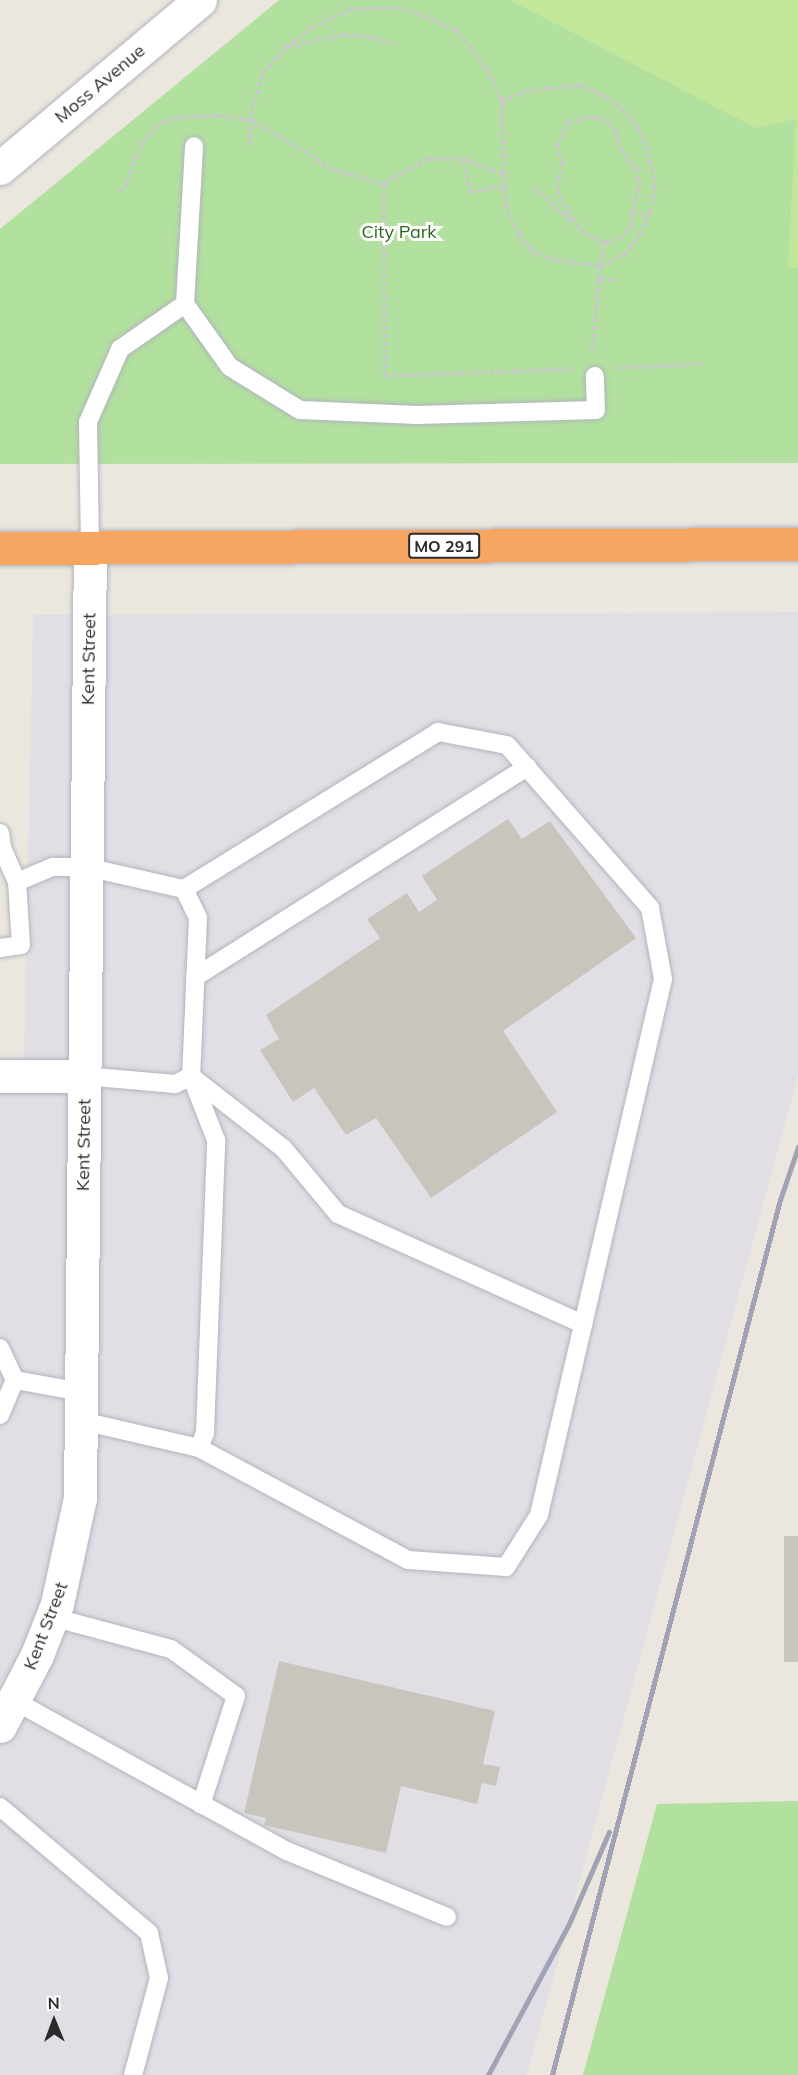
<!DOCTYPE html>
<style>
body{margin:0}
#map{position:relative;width:798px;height:2075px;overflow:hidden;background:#ece7de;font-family:Mulish,sans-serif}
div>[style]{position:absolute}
.industrial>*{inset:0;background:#e1dfe5}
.green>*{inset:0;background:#b2e09e}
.pitch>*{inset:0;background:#c3e79a}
.building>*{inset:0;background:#c8c5bd;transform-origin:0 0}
.path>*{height:4px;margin-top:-2px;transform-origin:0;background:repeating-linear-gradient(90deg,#c8c8c8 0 4.5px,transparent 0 7.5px)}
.roads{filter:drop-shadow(0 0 2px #b2b4be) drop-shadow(0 0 2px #b2b4be)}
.lane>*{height:18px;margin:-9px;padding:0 9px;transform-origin:9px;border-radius:9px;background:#fff}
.street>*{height:33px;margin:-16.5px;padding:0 16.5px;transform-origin:16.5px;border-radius:16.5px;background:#fff}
.highway>*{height:33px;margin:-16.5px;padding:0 16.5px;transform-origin:16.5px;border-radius:16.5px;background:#f6a660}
.rail>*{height:4.5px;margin:-2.25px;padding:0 2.25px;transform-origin:2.25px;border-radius:2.25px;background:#a1a3b5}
span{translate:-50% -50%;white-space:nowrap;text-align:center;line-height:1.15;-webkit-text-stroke:6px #fff;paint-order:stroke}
.shield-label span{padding:2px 4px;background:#fff;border:2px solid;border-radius:4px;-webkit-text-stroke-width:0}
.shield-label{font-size:16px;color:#2b2b2b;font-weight:700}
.street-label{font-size:18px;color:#2b2b2b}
.park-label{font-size:18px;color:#2a661e}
.north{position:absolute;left:24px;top:1991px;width:60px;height:60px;-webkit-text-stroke:4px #fff;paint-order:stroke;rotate:359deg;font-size:16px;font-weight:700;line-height:24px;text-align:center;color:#2b2b2b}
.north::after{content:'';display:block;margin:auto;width:21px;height:27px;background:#2b2b2b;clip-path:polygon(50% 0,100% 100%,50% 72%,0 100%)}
</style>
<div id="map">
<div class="industrial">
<i style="clip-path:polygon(798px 612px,798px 1076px,527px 2075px,0 2075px,0 1059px,24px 1058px,33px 615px)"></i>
</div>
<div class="green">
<i style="clip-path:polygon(279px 0,798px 0,798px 463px,0 464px,0 229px)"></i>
<i style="clip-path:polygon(798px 1801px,798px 2075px,583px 2075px,657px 1804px)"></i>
</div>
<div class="pitch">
<i style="clip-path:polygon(510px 0,798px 0,798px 268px,788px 268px,796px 119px,756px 128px)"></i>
</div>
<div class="building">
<i style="clip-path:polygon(508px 819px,522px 839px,550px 821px,636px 938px,503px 1031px,557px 1112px,431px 1198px,376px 1118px,346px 1135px,314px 1088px,293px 1102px,260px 1050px,279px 1039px,266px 1015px,380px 938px,367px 919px,407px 893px,419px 912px,437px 900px,422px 876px)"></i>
<i style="left:784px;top:1536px;width:14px;height:126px"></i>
<i style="clip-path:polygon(279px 1661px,495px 1711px,483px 1764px,500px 1767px,496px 1786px,482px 1783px,477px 1804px,401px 1786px,386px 1853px,264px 1825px,266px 1818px,244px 1813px)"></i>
</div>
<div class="path">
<i style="left:288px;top:47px;width:55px;rotate:-12.5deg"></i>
<i style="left:342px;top:35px;width:26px;rotate:4deg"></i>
<i style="left:368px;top:37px;width:25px;rotate:16deg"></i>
<i style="left:502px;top:102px;width:22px;rotate:-27deg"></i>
<i style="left:522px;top:92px;width:57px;rotate:-7deg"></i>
<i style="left:579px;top:85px;width:28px;rotate:23deg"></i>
<i style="left:605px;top:96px;width:21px;rotate:37deg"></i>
<i style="left:622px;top:109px;width:29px;rotate:52deg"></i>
<i style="left:640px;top:132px;width:22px;rotate:69deg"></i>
<i style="left:648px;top:153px;width:34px;rotate:78deg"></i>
<i style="left:655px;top:186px;width:25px;rotate:101deg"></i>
<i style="left:650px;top:211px;width:25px;rotate:113deg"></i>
<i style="left:640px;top:234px;width:26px;rotate:126deg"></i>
<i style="left:625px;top:255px;width:27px;rotate:156deg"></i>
<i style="left:600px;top:266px;width:89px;rotate:95.1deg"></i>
<i style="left:250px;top:145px;width:37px;rotate:-87deg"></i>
<i style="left:252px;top:108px;width:38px;rotate:-72deg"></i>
<i style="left:264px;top:72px;width:32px;rotate:-49deg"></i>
<i style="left:285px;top:48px;width:34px;rotate:-37deg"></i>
<i style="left:312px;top:28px;width:42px;rotate:-26.6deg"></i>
<i style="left:350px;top:9px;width:52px;rotate:-1.1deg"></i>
<i style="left:402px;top:8px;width:57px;rotate:21.6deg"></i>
<i style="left:455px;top:29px;width:51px;rotate:51.3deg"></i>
<i style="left:487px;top:69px;width:36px;rotate:66deg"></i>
<i style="left:502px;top:102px;width:72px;rotate:89.2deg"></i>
<i style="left:503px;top:174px;width:43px;rotate:-159.4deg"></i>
<i style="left:463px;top:159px;width:35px;rotate:180deg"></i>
<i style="left:428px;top:159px;width:51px;rotate:150.4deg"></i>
<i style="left:384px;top:184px;width:192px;rotate:89.7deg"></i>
<i style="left:385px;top:376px;width:189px;rotate:-2.1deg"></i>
<i style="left:463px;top:160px;width:33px;rotate:76deg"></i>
<i style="left:471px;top:192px;width:34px;rotate:-10deg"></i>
<i style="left:503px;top:174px;width:36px;rotate:84deg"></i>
<i style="left:507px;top:210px;width:26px;rotate:65deg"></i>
<i style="left:518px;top:234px;width:20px;rotate:53deg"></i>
<i style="left:530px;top:250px;width:21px;rotate:25deg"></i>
<i style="left:549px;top:259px;width:51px;rotate:7.8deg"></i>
<i style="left:600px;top:266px;width:23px;rotate:-80deg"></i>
<i style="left:604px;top:243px;width:16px;rotate:-14deg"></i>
<i style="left:620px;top:239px;width:18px;rotate:-47deg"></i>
<i style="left:632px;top:226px;width:16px;rotate:-90deg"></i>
<i style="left:632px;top:210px;width:17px;rotate:21deg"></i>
<i style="left:534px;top:187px;width:54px;rotate:42.8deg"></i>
<i style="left:119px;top:191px;width:7px;rotate:-27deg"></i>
<i style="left:125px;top:188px;width:45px;rotate:-70.3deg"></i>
<i style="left:140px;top:146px;width:30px;rotate:-49deg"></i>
<i style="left:160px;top:123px;width:17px;rotate:-17deg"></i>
<i style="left:176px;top:118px;width:42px;rotate:-2.7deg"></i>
<i style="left:218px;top:116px;width:34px;rotate:7deg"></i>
<i style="left:252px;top:120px;width:96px;rotate:31.4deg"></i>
<i style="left:334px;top:170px;width:52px;rotate:15.6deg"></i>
<i style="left:604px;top:243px;width:23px;rotate:-155deg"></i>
<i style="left:583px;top:233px;width:38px;rotate:-125deg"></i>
<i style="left:561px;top:202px;width:15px;rotate:-106deg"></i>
<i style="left:557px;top:188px;width:25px;rotate:-78deg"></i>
<i style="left:562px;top:164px;width:19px;rotate:-106deg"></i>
<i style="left:557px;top:146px;width:26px;rotate:-65deg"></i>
<i style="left:568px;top:122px;width:25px;rotate:-12deg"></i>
<i style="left:592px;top:117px;width:17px;rotate:17deg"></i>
<i style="left:608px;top:122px;width:12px;rotate:48deg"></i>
<i style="left:616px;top:131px;width:17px;rotate:77deg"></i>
<i style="left:620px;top:148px;width:26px;rotate:51deg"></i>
<i style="left:636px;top:168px;width:18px;rotate:81deg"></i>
<i style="left:639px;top:186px;width:25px;rotate:106deg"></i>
<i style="left:599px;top:280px;width:18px"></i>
<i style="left:617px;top:368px;width:86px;rotate:-2.7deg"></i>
</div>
<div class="roads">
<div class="lane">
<i style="left:185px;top:304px;width:77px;rotate:54.5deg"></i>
<i style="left:230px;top:367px;width:82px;rotate:31.6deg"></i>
<i style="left:300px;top:410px;width:117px;rotate:2.4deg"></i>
<i style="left:417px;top:415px;width:179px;rotate:-1.6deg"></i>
<i style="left:596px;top:410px;width:34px;rotate:-92deg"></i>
<i style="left:90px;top:549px;width:127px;rotate:-90.9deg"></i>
<i style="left:88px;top:422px;width:80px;rotate:-66.3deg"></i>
<i style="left:120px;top:349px;width:79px;rotate:-34.7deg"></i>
<i style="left:185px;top:304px;width:158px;rotate:-86.7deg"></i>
<i style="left:0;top:833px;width:15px;rotate:82deg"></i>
<i style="left:2px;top:848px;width:37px;rotate:66deg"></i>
<i style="left:184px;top:889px;width:299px;rotate:-31.7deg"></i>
<i style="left:438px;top:732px;width:70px;rotate:10.7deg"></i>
<i style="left:507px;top:745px;width:217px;rotate:48.7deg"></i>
<i style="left:650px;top:908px;width:72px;rotate:79.6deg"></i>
<i style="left:663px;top:979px;width:550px;rotate:103.03deg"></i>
<i style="left:539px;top:1515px;width:62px;rotate:122.4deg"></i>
<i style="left:506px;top:1567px;width:98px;rotate:-175.9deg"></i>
<i style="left:408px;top:1560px;width:237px;rotate:-151.8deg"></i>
<i style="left:0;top:948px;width:21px;rotate:-8deg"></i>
<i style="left:21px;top:945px;width:63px;rotate:-93.6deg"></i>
<i style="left:17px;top:882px;width:39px;rotate:-23deg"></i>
<i style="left:53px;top:867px;width:33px"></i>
<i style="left:86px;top:867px;width:100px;rotate:12.7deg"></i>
<i style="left:184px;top:889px;width:32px;rotate:64deg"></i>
<i style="left:198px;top:918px;width:158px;rotate:92.5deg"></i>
<i style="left:191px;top:1076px;width:18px;rotate:153deg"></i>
<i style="left:175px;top:1084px;width:91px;rotate:-175deg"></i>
<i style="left:195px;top:977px;width:393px;rotate:-32.3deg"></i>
<i style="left:192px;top:1077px;width:115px;rotate:38deg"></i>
<i style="left:283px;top:1148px;width:86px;rotate:50.2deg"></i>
<i style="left:338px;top:1214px;width:269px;rotate:24.2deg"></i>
<i style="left:0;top:1348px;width:35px;rotate:65deg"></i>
<i style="left:15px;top:1380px;width:67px;rotate:10.3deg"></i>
<i style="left:0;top:1415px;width:38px;rotate:-67deg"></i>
<i style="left:82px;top:1421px;width:120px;rotate:13deg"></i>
<i style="left:199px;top:1448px;width:16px;rotate:-68deg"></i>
<i style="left:205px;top:1433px;width:293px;rotate:-87.8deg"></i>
<i style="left:216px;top:1140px;width:69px;rotate:-111.3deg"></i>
<i style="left:52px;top:1617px;width:123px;rotate:15.1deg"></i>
<i style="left:171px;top:1649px;width:80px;rotate:35.9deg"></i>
<i style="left:236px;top:1696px;width:114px;rotate:107.8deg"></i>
<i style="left:15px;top:1701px;width:311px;rotate:28.9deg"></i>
<i style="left:287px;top:1851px;width:173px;rotate:22.4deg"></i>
<i style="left:0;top:1807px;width:195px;rotate:40.2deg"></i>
<i style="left:149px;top:1933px;width:46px;rotate:77.5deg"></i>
<i style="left:159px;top:1978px;width:100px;rotate:105deg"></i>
</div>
<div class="street">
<i style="left:0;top:168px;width:261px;rotate:-40deg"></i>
<i style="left:0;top:1076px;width:84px"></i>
<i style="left:0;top:1726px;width:80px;rotate:-62.5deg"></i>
<i style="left:37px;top:1655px;width:55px;rotate:-68.6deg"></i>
<i style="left:57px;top:1604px;width:108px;rotate:-77.8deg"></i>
<i style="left:80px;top:1498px;width:949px;rotate:-89.4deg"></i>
</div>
<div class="highway">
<i style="left:0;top:548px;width:798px;rotate:-0.29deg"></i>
</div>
</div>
<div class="rail">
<i style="left:488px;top:2075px;width:171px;rotate:-61.8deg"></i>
<i style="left:569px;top:1924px;width:100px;rotate:-66.5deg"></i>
<i style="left:552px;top:2075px;width:904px;rotate:-75.4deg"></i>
<i style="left:780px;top:1200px;width:56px;rotate:-71.2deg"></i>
</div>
<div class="shield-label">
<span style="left:444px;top:546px">MO 291</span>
</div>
<div class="street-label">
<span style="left:100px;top:84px;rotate:-40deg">Moss Avenue</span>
<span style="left:89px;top:659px;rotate:-89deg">Kent Street</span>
<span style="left:84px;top:1145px;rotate:-89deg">Kent Street</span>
<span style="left:46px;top:1626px;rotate:-69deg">Kent Street</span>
</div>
<div class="park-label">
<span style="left:399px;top:232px">City Park</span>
</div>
<div class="north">N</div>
</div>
